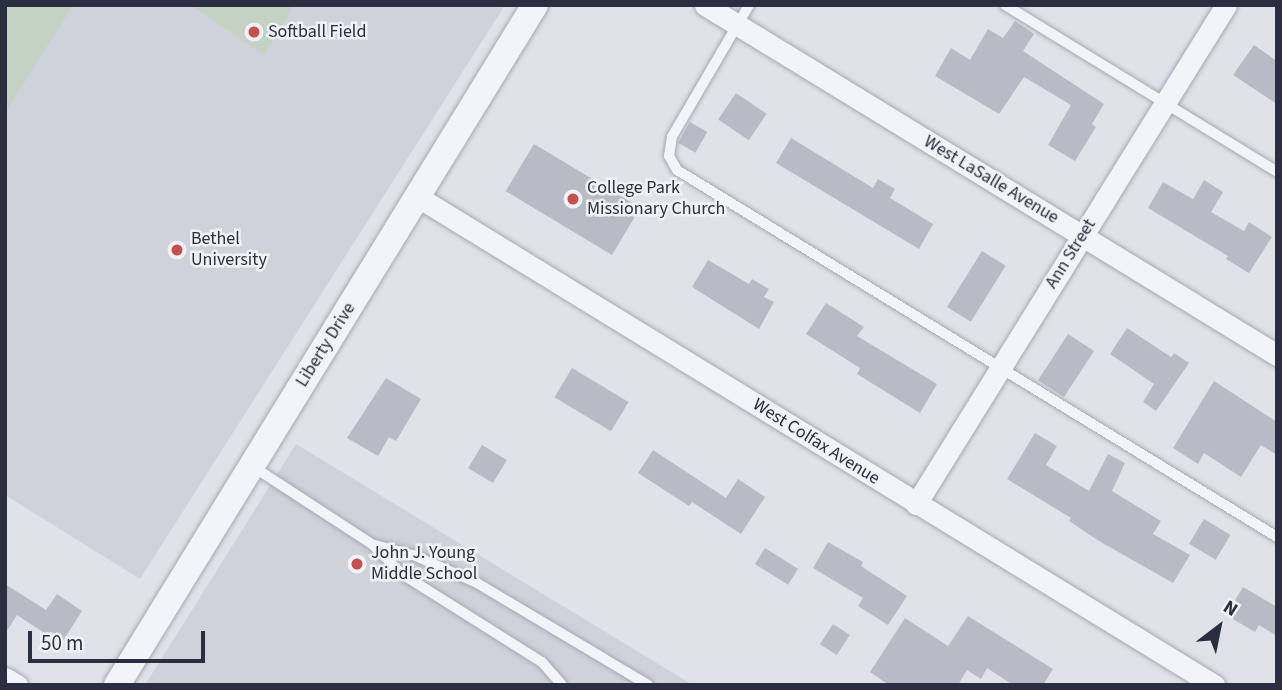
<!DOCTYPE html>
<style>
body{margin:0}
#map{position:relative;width:1282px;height:690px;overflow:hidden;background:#e1e2e9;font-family:"Source Sans 3",sans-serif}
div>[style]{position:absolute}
.built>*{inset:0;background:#cfd1db}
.green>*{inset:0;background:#c3d2c2}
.building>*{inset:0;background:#b8bbc5;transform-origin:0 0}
.roads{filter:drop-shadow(0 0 2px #a6a8b3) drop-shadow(0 0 2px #a6a8b3)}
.service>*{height:10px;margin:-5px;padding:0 5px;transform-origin:5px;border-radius:5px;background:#f3f4f7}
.minor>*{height:21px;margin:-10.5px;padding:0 10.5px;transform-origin:10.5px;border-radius:10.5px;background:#f3f4f7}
.tertiary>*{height:26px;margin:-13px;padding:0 13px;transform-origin:13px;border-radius:13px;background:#f3f4f7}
.dots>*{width:19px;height:19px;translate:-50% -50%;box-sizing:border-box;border:4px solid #f0f2f6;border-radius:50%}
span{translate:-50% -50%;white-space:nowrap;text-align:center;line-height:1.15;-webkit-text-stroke:5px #f0f2f6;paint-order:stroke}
.poi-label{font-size:18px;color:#2a2e40}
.left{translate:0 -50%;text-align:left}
.street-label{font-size:18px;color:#2a2e40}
.frame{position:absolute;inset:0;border:7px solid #2a2e40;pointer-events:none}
.north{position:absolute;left:1184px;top:592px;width:70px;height:70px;-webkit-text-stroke:5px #f0f2f6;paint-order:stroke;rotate:32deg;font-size:19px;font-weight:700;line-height:28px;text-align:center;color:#2a2e40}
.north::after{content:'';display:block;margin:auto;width:24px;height:32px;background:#2a2e40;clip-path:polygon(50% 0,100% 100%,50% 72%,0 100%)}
.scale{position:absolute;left:28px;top:631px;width:177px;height:32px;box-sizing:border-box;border:4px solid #2a2e40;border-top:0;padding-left:9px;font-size:21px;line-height:24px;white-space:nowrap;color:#2a2e40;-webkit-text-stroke:5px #f0f2f6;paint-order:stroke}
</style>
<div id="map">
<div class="built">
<i style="clip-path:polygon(5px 5px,505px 5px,140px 579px,5px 495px)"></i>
<i style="clip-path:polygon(296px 444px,693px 685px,145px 685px)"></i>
</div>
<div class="green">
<i style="clip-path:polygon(5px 5px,73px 5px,5px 113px)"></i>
<i style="clip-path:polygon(191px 5px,294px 5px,264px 55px)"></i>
</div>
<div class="building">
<i style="clip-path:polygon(1015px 21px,1034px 34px,1023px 51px,1104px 104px,1092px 124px,1096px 127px,1075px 161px,1048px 145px,1071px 105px,1024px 77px,999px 114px,935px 76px,951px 48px,970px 60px,988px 29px,1003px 38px)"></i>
<i style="clip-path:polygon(1254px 45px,1277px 61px,1277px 104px,1233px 75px)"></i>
<i style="left:736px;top:93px;width:37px;height:32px;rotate:34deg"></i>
<i style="left:690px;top:122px;width:20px;height:24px;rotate:30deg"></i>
<i style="clip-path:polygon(791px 138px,873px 188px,878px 179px,895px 189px,890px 198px,933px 224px,919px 249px,776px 163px)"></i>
<i style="left:534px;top:144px;width:124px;height:55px;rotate:31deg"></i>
<i style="clip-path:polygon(1204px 180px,1223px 192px,1211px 212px,1244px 231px,1249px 222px,1272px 237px,1249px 273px,1226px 259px,1228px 256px,1148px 208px,1163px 182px,1193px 199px)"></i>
<i style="left:982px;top:251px;width:28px;height:66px;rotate:32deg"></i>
<i style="clip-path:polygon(708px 260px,749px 284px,752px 279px,769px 289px,764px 297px,774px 302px,759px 329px,692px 287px)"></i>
<i style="clip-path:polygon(826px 303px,864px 327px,857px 336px,937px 384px,920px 413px,857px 374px,860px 368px,806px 334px)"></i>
<i style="clip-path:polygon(1127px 328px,1171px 357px,1174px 353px,1189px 363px,1156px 411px,1143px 402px,1154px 384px,1110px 354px)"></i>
<i style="left:1068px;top:334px;width:31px;height:55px;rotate:33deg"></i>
<i style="left:572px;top:368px;width:66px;height:34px;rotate:31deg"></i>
<i style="clip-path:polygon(386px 378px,421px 399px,396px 441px,389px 437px,378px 456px,347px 438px)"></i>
<i style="clip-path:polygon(1214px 381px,1277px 422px,1277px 455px,1261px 445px,1241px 477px,1204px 453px,1198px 464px,1173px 448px)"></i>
<i style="clip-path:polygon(1035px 433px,1057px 446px,1046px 465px,1089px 491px,1108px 454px,1125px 463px,1112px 491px,1161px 521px,1153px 534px,1190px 555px,1173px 583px,1099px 541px,1069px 521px,1071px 518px,1007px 479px)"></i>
<i style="left:482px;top:445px;width:29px;height:27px;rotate:31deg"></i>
<i style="clip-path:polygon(653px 450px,726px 498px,738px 479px,765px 497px,741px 534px,692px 502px,689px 506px,638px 473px)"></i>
<i style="left:1204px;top:519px;width:31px;height:29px;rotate:31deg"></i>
<i style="clip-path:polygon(828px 542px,863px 562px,861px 566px,907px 596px,888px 625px,858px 606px,863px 598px,813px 568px)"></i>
<i style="left:765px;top:548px;width:39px;height:19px;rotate:32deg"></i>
<i style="clip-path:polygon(5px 584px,46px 610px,57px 594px,82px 611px,61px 644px,17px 615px,5px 634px)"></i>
<i style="clip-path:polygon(1243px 587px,1277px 607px,1277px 636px,1259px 625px,1255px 632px,1226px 615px)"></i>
<i style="clip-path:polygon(968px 616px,1053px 669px,1043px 685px,1013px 685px,987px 668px,981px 679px,967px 670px,958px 685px,889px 685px,870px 672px,905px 618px,948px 646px)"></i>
<i style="left:833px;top:624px;width:20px;height:24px;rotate:33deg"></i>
</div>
<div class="roads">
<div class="service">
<i style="left:749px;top:5px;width:153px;rotate:120.3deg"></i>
<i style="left:672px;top:137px;width:19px;rotate:99deg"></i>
<i style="left:669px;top:156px;width:16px;rotate:60deg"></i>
<i style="left:677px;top:170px;width:703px;rotate:31.45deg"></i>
<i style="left:1005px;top:5px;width:319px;rotate:31.5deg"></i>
<i style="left:252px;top:466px;width:145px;rotate:33.1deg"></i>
<i style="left:373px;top:545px;width:41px;rotate:45deg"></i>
<i style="left:402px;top:574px;width:165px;rotate:32.2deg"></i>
<i style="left:542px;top:662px;width:30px;rotate:49deg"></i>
<i style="left:375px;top:545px;width:39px;rotate:15deg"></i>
<i style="left:413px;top:555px;width:70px;rotate:23.6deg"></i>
<i style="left:477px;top:583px;width:199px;rotate:30.8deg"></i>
</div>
<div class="minor">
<i style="left:705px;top:5px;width:671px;rotate:31.46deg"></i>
<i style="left:418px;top:197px;width:934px;rotate:31.51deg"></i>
<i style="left:916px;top:504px;width:587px;rotate:-58.15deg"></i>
<i style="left:5px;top:678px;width:14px;rotate:30deg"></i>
</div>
<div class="tertiary">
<i style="left:117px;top:685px;width:798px;rotate:-58.42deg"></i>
</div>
</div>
<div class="dots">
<i style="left:254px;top:32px;background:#c84f4c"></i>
<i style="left:573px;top:199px;background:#c84f4c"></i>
<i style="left:177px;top:250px;background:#c84f4c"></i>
<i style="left:357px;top:564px;background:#c84f4c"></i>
</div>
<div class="poi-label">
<span class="left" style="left:268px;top:32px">Softball Field</span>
<span class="left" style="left:587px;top:199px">College Park<br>Missionary Church</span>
<span class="left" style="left:191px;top:250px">Bethel<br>University</span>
<span class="left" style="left:371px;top:564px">John J. Young<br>Middle School</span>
</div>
<div class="street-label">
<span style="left:991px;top:180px;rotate:31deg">West LaSalle Avenue</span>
<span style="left:1071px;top:254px;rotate:-58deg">Ann Street</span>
<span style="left:326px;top:345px;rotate:-58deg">Liberty Drive</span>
<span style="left:816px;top:442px;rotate:32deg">West Colfax Avenue</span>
</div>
<div class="frame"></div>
<div class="north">N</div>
<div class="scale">50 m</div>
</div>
